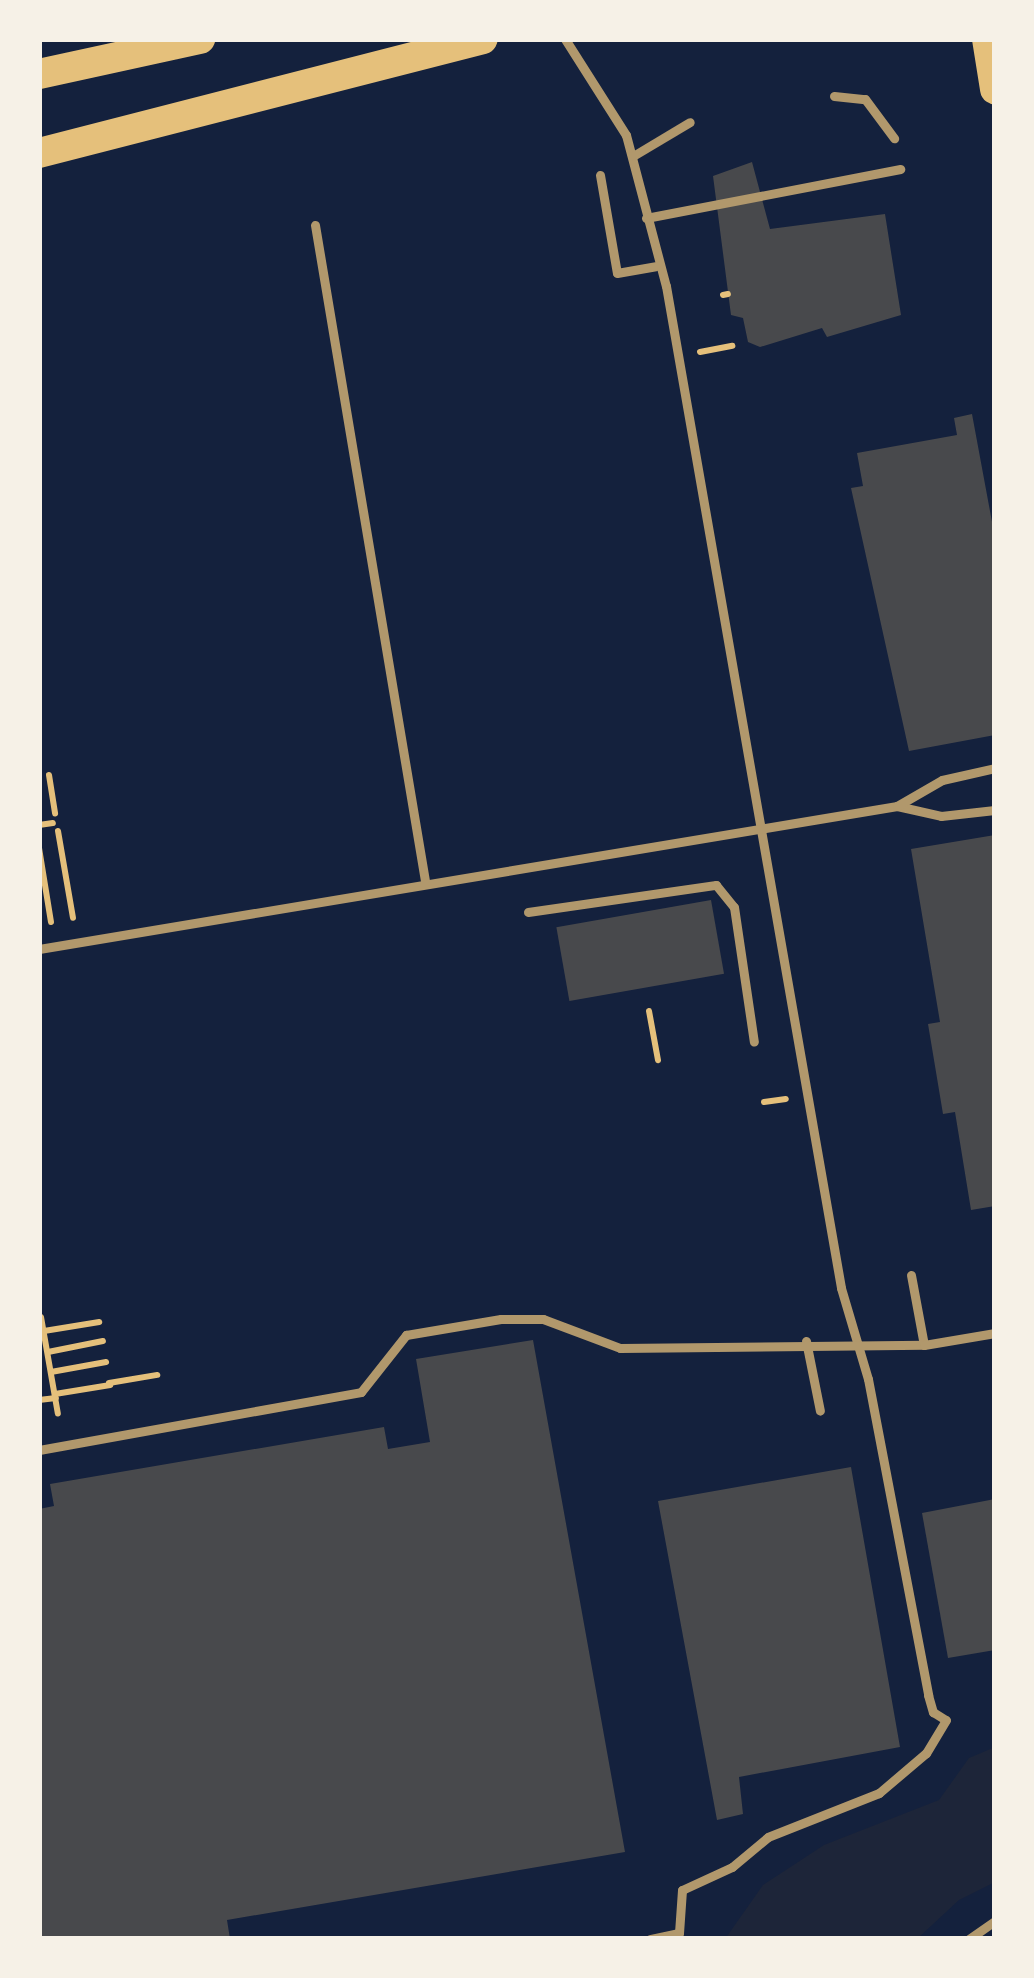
<!DOCTYPE html>
<style>
body{margin:0}
#map{position:relative;width:1034px;height:1978px;overflow:hidden;background:#14213d;font-family:"PT Serif",serif}
div>[style]{position:absolute}
.green>*{inset:0;background:#1d2539}
.building>*{inset:0;background:#48494c;transform-origin:0 0}
.path>*{height:6px;margin:-3px;padding:0 3px;transform-origin:3px;border-radius:3px;background:#e5c07b}
.service>*{height:9px;margin:-4.5px;padding:0 4.5px;transform-origin:4.5px;border-radius:4.5px;background:#b1986c}
.primary>*{height:30px;margin:-15px;padding:0 15px;transform-origin:15px;border-radius:15px;background:#e5c07b}
.trunk>*{height:30px;margin:-15px;padding:0 15px;transform-origin:15px;border-radius:15px;background:#e5c07b}
span{translate:-50% -50%;white-space:nowrap;text-align:center;line-height:1.15;-webkit-text-stroke:12px #f6f1e7;paint-order:stroke}
.frame{position:absolute;inset:0;border:42px solid #f6f1e7;pointer-events:none}
</style>
<div id="map">
<div class="green">
<i style="clip-path:polygon(995px 1747px,995px 1882px,959px 1900px,917px 1939px,725px 1939px,763px 1885px,824px 1845px,939px 1800px,969px 1758px)"></i>
</div>
<div class="building">
<i style="clip-path:polygon(752px 162px,770px 229px,885px 214px,901px 315px,827px 337px,822px 328px,760px 347px,748px 342px,743px 318px,731px 315px,713px 176px)"></i>
<i style="clip-path:polygon(972px 414px,995px 538px,995px 735px,909px 751px,851px 488px,863px 486px,857px 453px,957px 435px,954px 418px)"></i>
<i style="clip-path:polygon(995px 835px,995px 1206px,971px 1210px,955px 1112px,943px 1114px,928px 1024px,940px 1022px,911px 849px)"></i>
<i style="left:711px;top:900px;width:75px;height:157px;rotate:80deg"></i>
<i style="clip-path:polygon(533px 1340px,625px 1852px,227px 1920px,230px 1939px,39px 1939px,39px 1509px,54px 1506px,50px 1484px,384px 1427px,388px 1449px,430px 1442px,416px 1359px)"></i>
<i style="clip-path:polygon(851px 1467px,900px 1747px,739px 1777px,743px 1814px,717px 1820px,658px 1501px)"></i>
<i style="clip-path:polygon(995px 1499px,995px 1650px,948px 1658px,922px 1513px)"></i>
</div>
<div class="path">
<i style="left:723px;top:295px;width:5px;rotate:-11deg"></i>
<i style="left:700px;top:352px;width:33px;rotate:-11deg"></i>
<i style="left:49px;top:775px;width:39px;rotate:81deg"></i>
<i style="left:39px;top:825px;width:14px;rotate:-8deg"></i>
<i style="left:58px;top:831px;width:88px;rotate:80.2deg"></i>
<i style="left:39px;top:848px;width:75px;rotate:80.8deg"></i>
<i style="left:649px;top:1011px;width:50px;rotate:79.6deg"></i>
<i style="left:764px;top:1102px;width:22px;rotate:-8deg"></i>
<i style="left:41px;top:1317px;width:98px;rotate:80.1deg"></i>
<i style="left:44px;top:1331px;width:56px;rotate:-9.3deg"></i>
<i style="left:48px;top:1352px;width:56px;rotate:-11.3deg"></i>
<i style="left:51px;top:1372px;width:56px;rotate:-10.3deg"></i>
<i style="left:109px;top:1383px;width:49px;rotate:-9.5deg"></i>
<i style="left:55px;top:1394px;width:56px;rotate:-9.3deg"></i>
<i style="left:39px;top:1400px;width:17px;rotate:-7deg"></i>
</div>
<div class="service">
<i style="left:565px;top:39px;width:114px;rotate:57.6deg"></i>
<i style="left:626px;top:135px;width:156px;rotate:75.2deg"></i>
<i style="left:666px;top:286px;width:1017px;rotate:80.09deg"></i>
<i style="left:841px;top:1288px;width:95px;rotate:73.5deg"></i>
<i style="left:868px;top:1379px;width:322px;rotate:79.2deg"></i>
<i style="left:928px;top:1695px;width:18px;rotate:74deg"></i>
<i style="left:933px;top:1712px;width:15px;rotate:32deg"></i>
<i style="left:946px;top:1720px;width:39px;rotate:121deg"></i>
<i style="left:926px;top:1753px;width:62px;rotate:139.6deg"></i>
<i style="left:879px;top:1793px;width:119px;rotate:158.4deg"></i>
<i style="left:768px;top:1837px;width:47px;rotate:140.2deg"></i>
<i style="left:732px;top:1867px;width:55px;rotate:155.3deg"></i>
<i style="left:682px;top:1890px;width:43px;rotate:94deg"></i>
<i style="left:679px;top:1933px;width:30px;rotate:168deg"></i>
<i style="left:834px;top:96px;width:31px;rotate:6deg"></i>
<i style="left:865px;top:99px;width:49px;rotate:53.4deg"></i>
<i style="left:633px;top:156px;width:66px;rotate:-30.8deg"></i>
<i style="left:600px;top:175px;width:99px;rotate:80.2deg"></i>
<i style="left:617px;top:273px;width:39px;rotate:-10deg"></i>
<i style="left:646px;top:218px;width:259px;rotate:-10.9deg"></i>
<i style="left:315px;top:225px;width:665px;rotate:80.48deg"></i>
<i style="left:897px;top:806px;width:45px;rotate:12.8deg"></i>
<i style="left:941px;top:816px;width:54px;rotate:-6.3deg"></i>
<i style="left:528px;top:912px;width:190px;rotate:-8.2deg"></i>
<i style="left:716px;top:885px;width:28px;rotate:51deg"></i>
<i style="left:734px;top:907px;width:136px;rotate:81.6deg"></i>
<i style="left:39px;top:949px;width:870px;rotate:-9.46deg"></i>
<i style="left:897px;top:806px;width:52px;rotate:-30deg"></i>
<i style="left:942px;top:780px;width:54px;rotate:-12.8deg"></i>
<i style="left:911px;top:1275px;width:71px;rotate:79.5deg"></i>
<i style="left:806px;top:1341px;width:71px;rotate:78.7deg"></i>
<i style="left:39px;top:1450px;width:327px;rotate:-10.2deg"></i>
<i style="left:361px;top:1392px;width:73px;rotate:-51.7deg"></i>
<i style="left:406px;top:1335px;width:96px;rotate:-9.6deg"></i>
<i style="left:501px;top:1319px;width:42px"></i>
<i style="left:543px;top:1319px;width:82px;rotate:20.6deg"></i>
<i style="left:620px;top:1348px;width:304px;rotate:-0.6deg"></i>
<i style="left:924px;top:1345px;width:72px;rotate:-9.6deg"></i>
<i style="left:969px;top:1939px;width:32px;rotate:-35deg"></i>
</div>
<div class="primary">
<i style="left:987px;top:39px;width:51px;rotate:80.9deg"></i>
</div>
<div class="trunk">
<i style="left:39px;top:74px;width:165px;rotate:-12.3deg"></i>
<i style="left:39px;top:153px;width:458px;rotate:-14.4deg"></i>
</div>
<div class="frame"></div>
</div>
